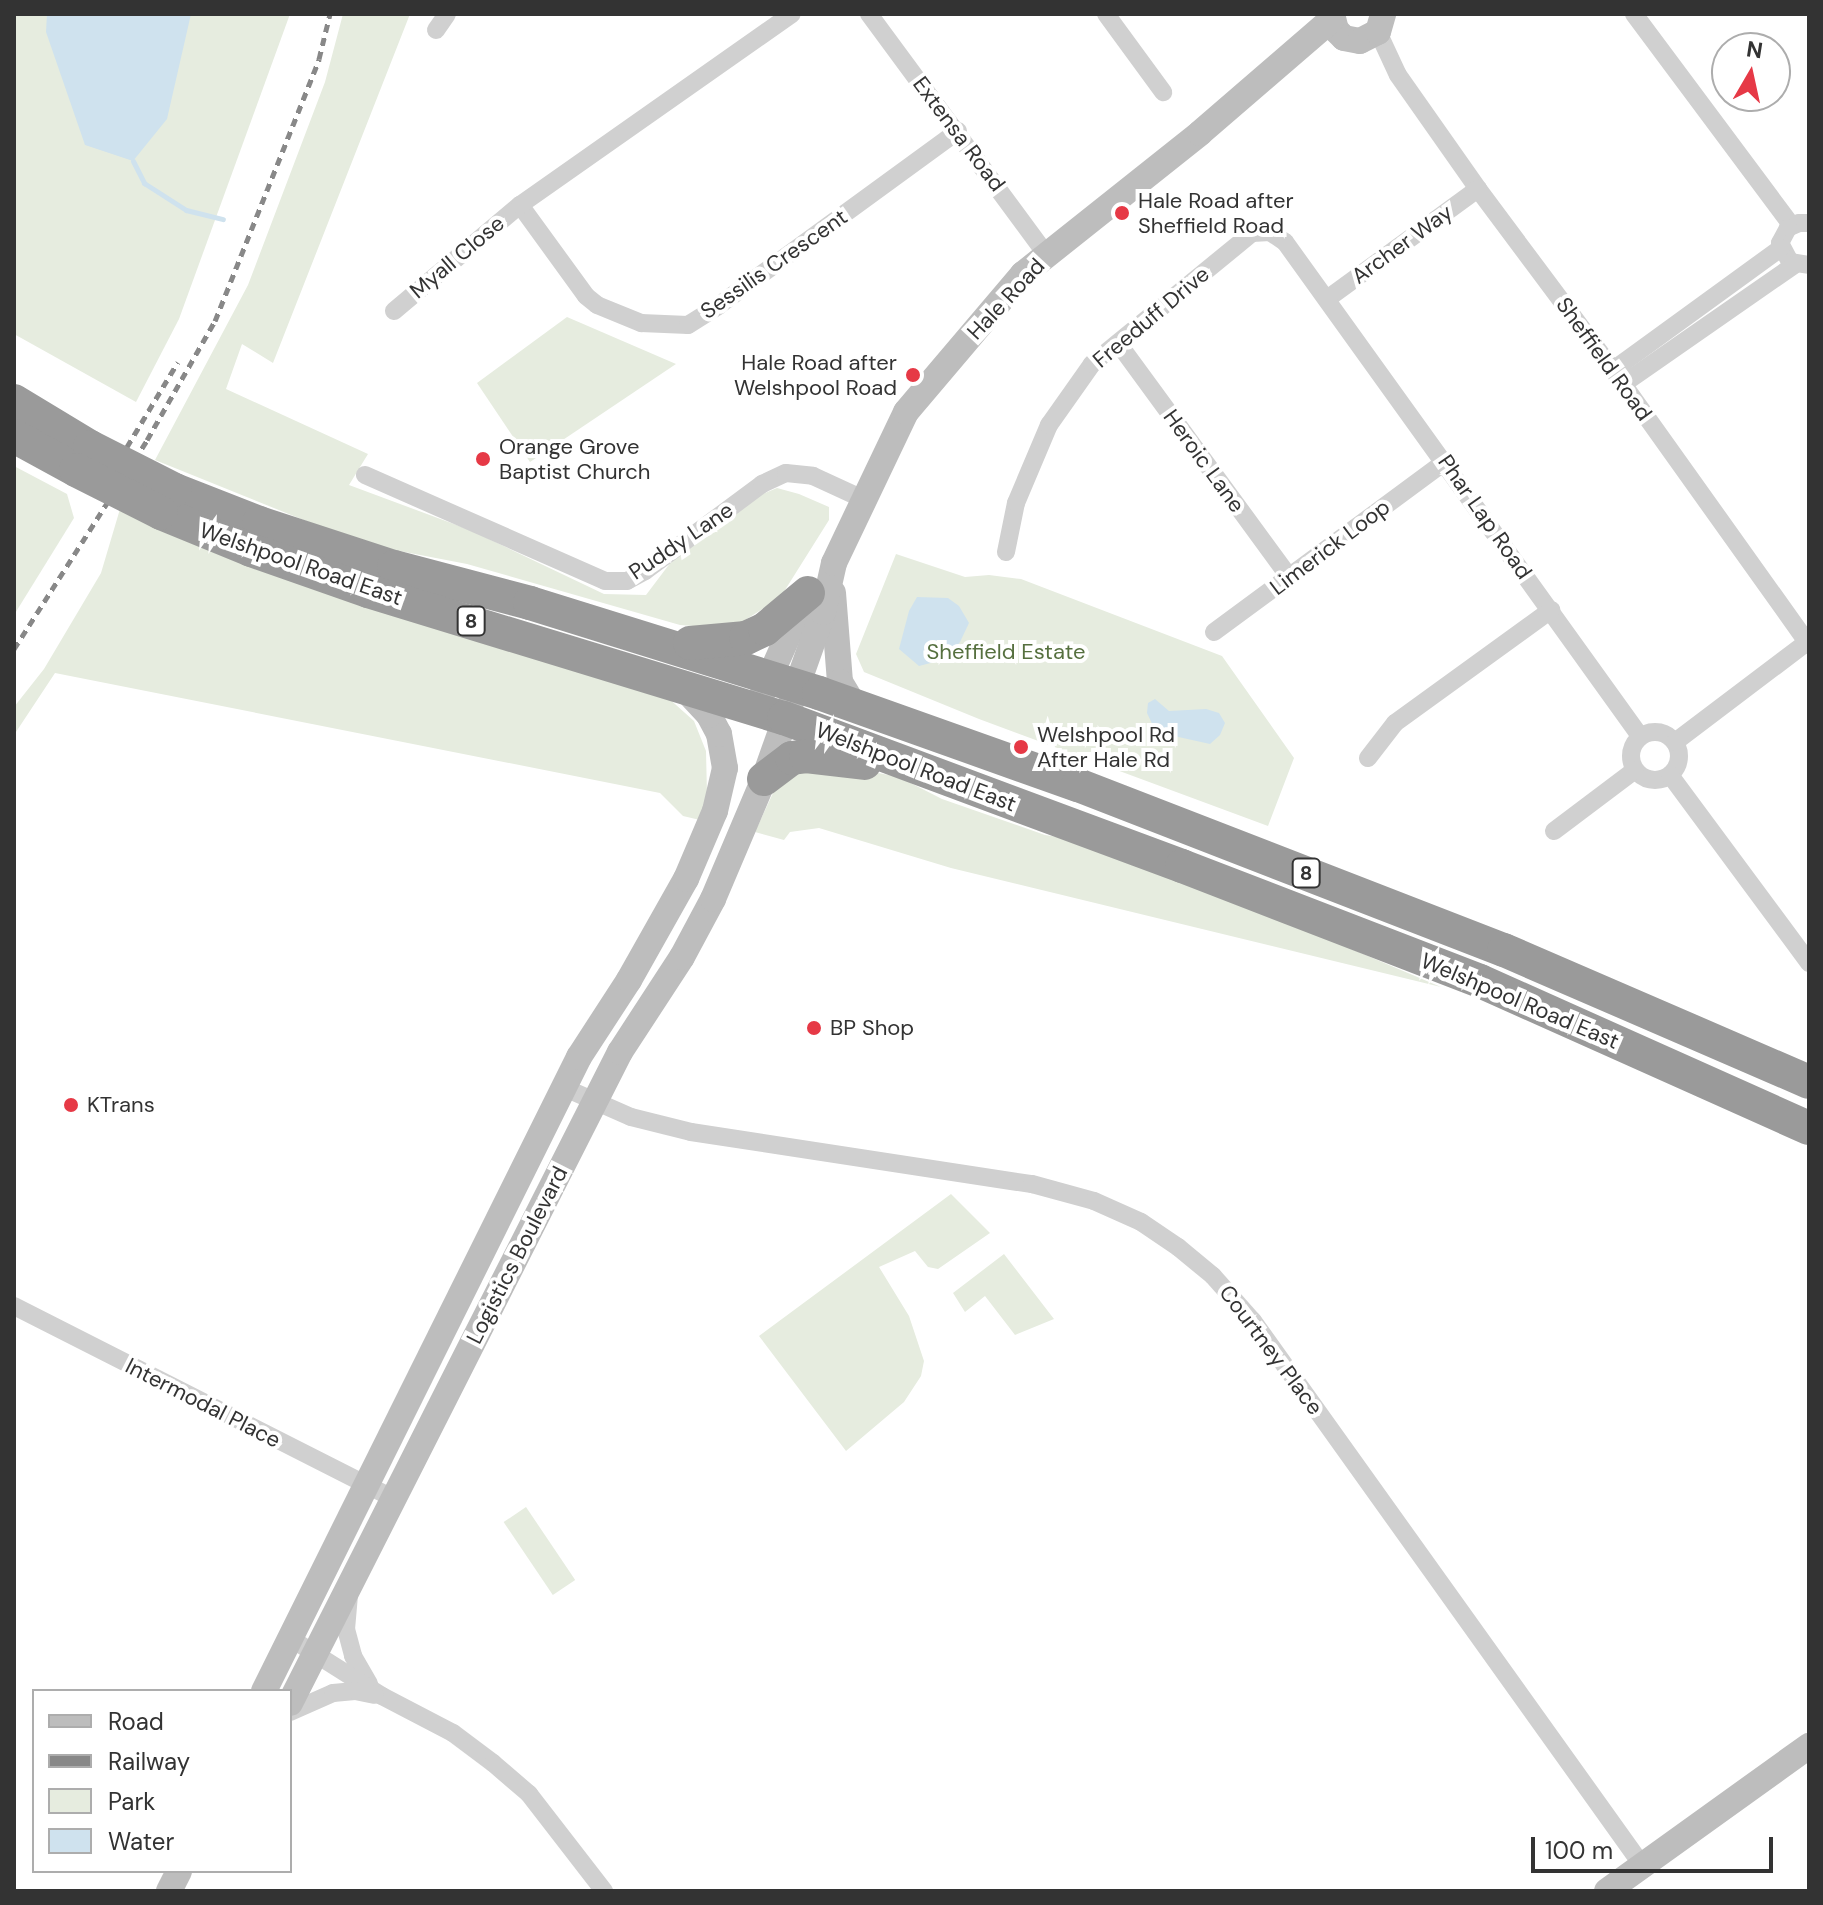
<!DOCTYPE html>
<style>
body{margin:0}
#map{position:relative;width:1823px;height:1905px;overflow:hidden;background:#fff;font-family:"DM Sans",sans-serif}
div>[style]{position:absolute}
.green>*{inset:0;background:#e6ecdf;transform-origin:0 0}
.water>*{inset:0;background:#cfe2ee}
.stream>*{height:5px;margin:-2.5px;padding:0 2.5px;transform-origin:2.5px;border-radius:2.5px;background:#cfe2ee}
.street>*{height:18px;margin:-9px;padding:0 9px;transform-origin:9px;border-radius:9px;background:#d0d0d0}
.street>.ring{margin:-9px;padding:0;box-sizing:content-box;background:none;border:18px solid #d0d0d0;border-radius:50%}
.secondary>*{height:26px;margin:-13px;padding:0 13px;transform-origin:13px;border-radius:13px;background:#bdbdbd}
.highway>*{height:34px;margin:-17px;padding:0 17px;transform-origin:17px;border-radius:17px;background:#9a9a9a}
.rail>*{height:5px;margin-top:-2.5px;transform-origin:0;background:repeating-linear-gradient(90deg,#888 0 8px,transparent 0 14px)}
.highway-bridge>*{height:34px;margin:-17px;padding:0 17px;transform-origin:17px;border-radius:17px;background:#9a9a9a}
.dots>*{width:22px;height:22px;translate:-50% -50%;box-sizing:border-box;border:4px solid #fff;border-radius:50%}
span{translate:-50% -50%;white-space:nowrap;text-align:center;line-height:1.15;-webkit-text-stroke:8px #fff;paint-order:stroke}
.shield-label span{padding:2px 6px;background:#fff;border:2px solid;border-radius:6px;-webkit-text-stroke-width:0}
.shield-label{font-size:20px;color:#333;font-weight:700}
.street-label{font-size:22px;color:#333}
.poi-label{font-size:22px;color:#333}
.left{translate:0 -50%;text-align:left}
.right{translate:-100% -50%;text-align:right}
.park-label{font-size:22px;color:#56703f}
.frame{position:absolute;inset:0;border:16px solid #333;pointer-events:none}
.legend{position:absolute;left:32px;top:1689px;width:260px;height:184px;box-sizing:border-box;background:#fff;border:2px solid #adadad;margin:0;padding:10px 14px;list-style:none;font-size:24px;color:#333}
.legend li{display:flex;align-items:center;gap:16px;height:40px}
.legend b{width:40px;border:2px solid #adadad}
.north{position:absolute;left:1711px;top:32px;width:80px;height:80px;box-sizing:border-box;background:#fff;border:2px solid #adadad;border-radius:50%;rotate:9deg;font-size:22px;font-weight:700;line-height:32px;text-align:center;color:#333}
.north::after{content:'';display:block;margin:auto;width:28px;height:36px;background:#e63946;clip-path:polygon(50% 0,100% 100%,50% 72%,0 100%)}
.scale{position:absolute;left:1531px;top:1837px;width:242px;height:36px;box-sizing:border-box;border:4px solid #333;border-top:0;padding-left:10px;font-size:24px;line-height:28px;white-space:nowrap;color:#333;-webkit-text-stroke:6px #fff;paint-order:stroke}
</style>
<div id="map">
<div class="green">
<i style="clip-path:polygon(14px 14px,290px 14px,179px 319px,136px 402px,14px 334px)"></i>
<i style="clip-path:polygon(343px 14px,410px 14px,273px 363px,242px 344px,226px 389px,368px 454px,349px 485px,470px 530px,604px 594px,646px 595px,674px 558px,758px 496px,777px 488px,799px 494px,829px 507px,829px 520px,780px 598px,731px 629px,680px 625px,467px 564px,363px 544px,155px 460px,248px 285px,325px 82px)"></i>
<i style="clip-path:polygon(567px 317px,676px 364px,530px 462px,477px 383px)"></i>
<i style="clip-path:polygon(14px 466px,67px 494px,74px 518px,14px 615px)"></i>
<i style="clip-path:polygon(120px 509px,666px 696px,694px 721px,706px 751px,707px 794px,700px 820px,683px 816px,660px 793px,55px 673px,14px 735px,14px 707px,44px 669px,101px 573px)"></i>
<i style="clip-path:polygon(896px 554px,965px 577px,989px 575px,1021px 579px,1222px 656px,1294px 758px,1268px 826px,979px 719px,864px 672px,856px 654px)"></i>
<i style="clip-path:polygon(832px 764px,899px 777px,942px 799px,1045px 835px,1104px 844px,1441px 987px,951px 868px,819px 828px,790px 832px,784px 840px,755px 832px,779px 780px)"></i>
<i style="clip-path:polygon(951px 1194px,990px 1233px,938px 1269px,928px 1267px,915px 1251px,879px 1267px,909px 1316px,924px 1361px,921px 1376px,904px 1402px,846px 1451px,759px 1336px)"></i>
<i style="clip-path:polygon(1004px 1254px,1054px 1319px,1015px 1335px,985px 1296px,965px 1312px,953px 1293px)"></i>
<i style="left:526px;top:1507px;width:88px;height:27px;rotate:56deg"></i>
</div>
<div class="water">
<i style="clip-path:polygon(47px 14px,191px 14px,167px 119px,133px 161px,85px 145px,46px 32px)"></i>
<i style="clip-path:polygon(917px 597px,948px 598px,959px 606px,969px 623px,960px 642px,946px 659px,919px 666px,899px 649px,909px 611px)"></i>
<i style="clip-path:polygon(1155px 699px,1169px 711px,1206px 709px,1219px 713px,1225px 723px,1220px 735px,1210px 744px,1156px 732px,1147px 713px,1148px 703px)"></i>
</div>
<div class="stream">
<i style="left:133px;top:161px;width:25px;rotate:63deg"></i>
<i style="left:144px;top:183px;width:50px;rotate:32.7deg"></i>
<i style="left:186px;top:210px;width:38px;rotate:14deg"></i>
</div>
<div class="street">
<i style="left:869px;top:14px;width:300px;rotate:53.6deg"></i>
<i style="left:1106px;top:14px;width:97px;rotate:53.8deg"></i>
<i style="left:1634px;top:14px;width:263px;rotate:53.3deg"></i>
<i style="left:436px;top:30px;width:19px;rotate:-55deg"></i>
<i style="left:1378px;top:32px;width:47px;rotate:65.1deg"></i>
<i style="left:1398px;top:75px;width:139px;rotate:54.9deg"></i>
<i style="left:1478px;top:189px;width:226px;rotate:53.3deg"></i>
<i style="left:1613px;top:370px;width:338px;rotate:54.5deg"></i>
<i style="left:520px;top:205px;width:112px;rotate:54deg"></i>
<i style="left:586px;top:296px;width:14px;rotate:39deg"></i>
<i style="left:597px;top:305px;width:48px;rotate:22.2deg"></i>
<i style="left:641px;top:323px;width:47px;rotate:2.4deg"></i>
<i style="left:688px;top:325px;width:36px;rotate:-32deg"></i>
<i style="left:718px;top:306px;width:297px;rotate:-36.1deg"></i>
<i style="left:1809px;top:223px;width:10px;rotate:180deg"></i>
<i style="left:1799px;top:223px;width:12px;rotate:156deg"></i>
<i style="left:1788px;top:228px;width:17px;rotate:118deg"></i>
<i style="left:1780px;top:243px;width:21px;rotate:62deg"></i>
<i style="left:1790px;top:262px;width:19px;rotate:9deg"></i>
<i style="left:1327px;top:299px;width:187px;rotate:-36.1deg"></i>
<i style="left:394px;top:311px;width:165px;rotate:-40.1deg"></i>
<i style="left:520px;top:205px;width:332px;rotate:-35.1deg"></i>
<i style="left:1118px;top:343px;width:291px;rotate:53.8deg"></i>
<i style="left:1613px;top:370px;width:208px;rotate:-36deg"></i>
<i style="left:1623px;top:384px;width:208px;rotate:-34.8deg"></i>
<i style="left:365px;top:475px;width:262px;rotate:23.8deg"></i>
<i style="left:605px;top:581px;width:22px"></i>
<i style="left:627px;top:581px;width:21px;rotate:-29deg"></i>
<i style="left:645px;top:571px;width:146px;rotate:-36.6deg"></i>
<i style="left:762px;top:484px;width:26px;rotate:-25deg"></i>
<i style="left:786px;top:473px;width:27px;rotate:6deg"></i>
<i style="left:813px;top:476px;width:55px;rotate:24.7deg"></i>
<i style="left:1006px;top:552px;width:50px;rotate:-78.5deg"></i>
<i style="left:1016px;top:503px;width:85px;rotate:-67.1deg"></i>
<i style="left:1049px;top:425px;width:75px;rotate:-54.8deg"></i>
<i style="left:1092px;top:364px;width:207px;rotate:-39.3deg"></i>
<i style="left:1252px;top:233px;width:18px;rotate:-3deg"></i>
<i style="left:1270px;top:232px;width:18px;rotate:34deg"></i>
<i style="left:1285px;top:242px;width:608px;rotate:54.3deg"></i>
<i style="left:1214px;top:632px;width:288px;rotate:-36.4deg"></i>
<i class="ring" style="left:1631px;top:732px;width:30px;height:30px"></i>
<i style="left:1675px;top:742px;width:166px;rotate:-37.1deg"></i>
<i style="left:1368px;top:758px;width:44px;rotate:-52.4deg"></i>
<i style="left:1395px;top:723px;width:193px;rotate:-35.9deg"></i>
<i style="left:1670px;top:775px;width:234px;rotate:53.5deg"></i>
<i style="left:1554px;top:831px;width:101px;rotate:-37deg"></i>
<i style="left:565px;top:1088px;width:72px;rotate:23.7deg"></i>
<i style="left:631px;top:1117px;width:62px;rotate:14deg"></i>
<i style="left:691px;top:1132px;width:345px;rotate:8.7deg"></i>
<i style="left:1032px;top:1184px;width:64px;rotate:15.3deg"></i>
<i style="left:1094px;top:1201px;width:51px;rotate:24.1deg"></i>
<i style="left:1141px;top:1222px;width:45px;rotate:34deg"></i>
<i style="left:1178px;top:1247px;width:45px;rotate:39.6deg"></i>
<i style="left:1213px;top:1276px;width:60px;rotate:48.4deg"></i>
<i style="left:1253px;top:1321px;width:669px;rotate:54.43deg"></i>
<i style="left:14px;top:1306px;width:425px;rotate:26.9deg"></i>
<i style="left:349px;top:1595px;width:34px;rotate:95deg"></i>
<i style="left:346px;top:1629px;width:28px;rotate:75deg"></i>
<i style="left:353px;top:1656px;width:32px;rotate:60deg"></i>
<i style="left:290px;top:1638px;width:109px;rotate:32.2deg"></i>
<i style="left:382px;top:1696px;width:80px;rotate:27.5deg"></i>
<i style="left:453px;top:1733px;width:50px;rotate:36.9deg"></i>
<i style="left:493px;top:1763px;width:48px;rotate:40.7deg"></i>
<i style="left:529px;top:1794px;width:123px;rotate:52.3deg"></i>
<i style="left:290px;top:1712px;width:47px;rotate:-23.8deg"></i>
<i style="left:333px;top:1693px;width:22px;rotate:-5deg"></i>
<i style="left:355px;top:1691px;width:20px;rotate:11deg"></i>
</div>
<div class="secondary">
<i style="left:1332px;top:14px;width:16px;rotate:76deg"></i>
<i style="left:1336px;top:30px;width:11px;rotate:45deg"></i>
<i style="left:1344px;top:38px;width:16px;rotate:11deg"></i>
<i style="left:1360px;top:41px;width:20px;rotate:-27deg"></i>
<i style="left:1378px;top:32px;width:19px;rotate:-74deg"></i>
<i style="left:833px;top:593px;width:89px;rotate:85.5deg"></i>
<i style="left:840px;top:682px;width:26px;rotate:59deg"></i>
<i style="left:763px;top:692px;width:101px;rotate:-66deg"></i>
<i style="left:264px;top:1691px;width:708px;rotate:-63.58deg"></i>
<i style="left:579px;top:1057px;width:92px;rotate:-57deg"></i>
<i style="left:629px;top:980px;width:116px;rotate:-60.6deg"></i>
<i style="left:686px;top:879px;width:74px;rotate:-66.9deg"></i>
<i style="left:715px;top:811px;width:44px;rotate:-76.9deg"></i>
<i style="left:725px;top:768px;width:35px;rotate:-100deg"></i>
<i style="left:719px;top:734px;width:21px;rotate:-118deg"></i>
<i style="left:709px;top:715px;width:38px;rotate:-133deg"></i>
<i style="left:290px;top:1703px;width:730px;rotate:-63.12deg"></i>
<i style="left:620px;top:1052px;width:113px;rotate:-56.9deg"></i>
<i style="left:682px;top:957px;width:66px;rotate:-61.9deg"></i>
<i style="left:713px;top:899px;width:130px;rotate:-67deg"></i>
<i style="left:764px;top:779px;width:177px;rotate:-70.5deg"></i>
<i style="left:823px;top:612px;width:50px;rotate:-77.3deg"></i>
<i style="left:834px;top:563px;width:167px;rotate:-64.5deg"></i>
<i style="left:906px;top:412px;width:181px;rotate:-49.7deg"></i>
<i style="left:1023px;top:274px;width:226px;rotate:-38.5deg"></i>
<i style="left:1200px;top:133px;width:174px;rotate:-40.8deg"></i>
<i style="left:169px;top:1891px;width:22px;rotate:-63deg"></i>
<i style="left:1607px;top:1891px;width:249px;rotate:-35.7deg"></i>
</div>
<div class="highway">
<i style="left:14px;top:401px;width:89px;rotate:31.2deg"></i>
<i style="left:14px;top:436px;width:71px;rotate:28.7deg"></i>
<i style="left:175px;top:490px;width:90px;rotate:21.4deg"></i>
<i style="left:259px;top:523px;width:142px;rotate:18.1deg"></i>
<i style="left:394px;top:567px;width:141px;rotate:14.8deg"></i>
<i style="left:530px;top:603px;width:303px;rotate:17.3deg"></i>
<i style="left:819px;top:693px;width:275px;rotate:19.6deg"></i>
<i style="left:1078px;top:785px;width:457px;rotate:21.2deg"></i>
<i style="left:1504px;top:950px;width:332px;rotate:23.4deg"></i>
<i style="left:161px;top:513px;width:97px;rotate:22.3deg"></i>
<i style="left:251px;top:550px;width:124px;rotate:19.3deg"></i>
<i style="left:368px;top:591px;width:435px;rotate:17deg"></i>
<i style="left:784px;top:718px;width:425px;rotate:20.4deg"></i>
<i style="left:1182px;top:866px;width:319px;rotate:21.1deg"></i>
<i style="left:1480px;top:981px;width:360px;rotate:24.1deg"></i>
<i style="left:690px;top:643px;width:56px;rotate:-5.1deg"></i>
<i style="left:746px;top:638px;width:21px;rotate:-25deg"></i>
<i style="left:765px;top:629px;width:56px;rotate:-39.9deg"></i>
<i style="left:764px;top:779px;width:35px;rotate:-37deg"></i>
<i style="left:792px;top:758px;width:14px;rotate:-8deg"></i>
<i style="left:806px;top:756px;width:59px;rotate:6.8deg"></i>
</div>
<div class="rail">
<i style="left:98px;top:495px;width:155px;rotate:-59deg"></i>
<i style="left:14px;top:649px;width:248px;rotate:-57.5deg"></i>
<i style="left:147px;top:440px;width:137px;rotate:-60.3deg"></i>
<i style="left:215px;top:321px;width:282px;rotate:-68.3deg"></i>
<i style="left:319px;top:59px;width:46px;rotate:-76.3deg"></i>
</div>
<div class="highway-bridge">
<i style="left:90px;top:447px;width:95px;rotate:26.8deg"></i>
<i style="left:76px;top:470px;width:95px;rotate:26.8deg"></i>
</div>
<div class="dots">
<i style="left:1122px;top:213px;background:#e63946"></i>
<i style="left:913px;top:375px;background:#e63946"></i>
<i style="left:483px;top:459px;background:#e63946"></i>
<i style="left:1021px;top:747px;background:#e63946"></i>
<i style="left:814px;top:1028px;background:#e63946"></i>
<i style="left:71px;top:1105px;background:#e63946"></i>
</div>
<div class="shield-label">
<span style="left:471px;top:621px">8</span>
<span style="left:1306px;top:873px">8</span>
</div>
<div class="street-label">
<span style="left:959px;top:134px;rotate:53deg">Extensa Road</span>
<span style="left:1402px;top:244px;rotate:-36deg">Archer Way</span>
<span style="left:457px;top:257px;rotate:-40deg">Myall Close</span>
<span style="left:774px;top:264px;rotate:-35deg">Sessilis Crescent</span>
<span style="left:1006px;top:299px;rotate:-47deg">Hale Road</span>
<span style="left:1151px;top:317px;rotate:-40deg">Freeduff Drive</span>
<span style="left:1604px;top:359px;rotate:54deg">Sheffield Road</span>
<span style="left:1204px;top:461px;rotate:54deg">Heroic Lane</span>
<span style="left:1485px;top:517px;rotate:55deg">Phar Lap Road</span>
<span style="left:681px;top:541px;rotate:-34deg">Puddy Lane</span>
<span style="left:1330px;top:547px;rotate:-37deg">Limerick Loop</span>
<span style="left:301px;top:564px;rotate:19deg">Welshpool Road East</span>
<span style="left:916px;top:767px;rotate:21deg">Welshpool Road East</span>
<span style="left:1520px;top:1001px;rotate:23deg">Welshpool Road East</span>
<span style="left:517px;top:1255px;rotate:-63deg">Logistics Boulevard</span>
<span style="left:1271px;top:1350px;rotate:53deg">Courtney Place</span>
<span style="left:203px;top:1403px;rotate:27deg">Intermodal Place</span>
</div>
<div class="poi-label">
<span class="left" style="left:1138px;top:213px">Hale Road after<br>Sheffield Road</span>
<span class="right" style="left:897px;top:375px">Hale Road after<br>Welshpool Road</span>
<span class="left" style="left:499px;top:459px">Orange Grove<br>Baptist Church</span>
<span class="left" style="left:1037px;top:747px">Welshpool Rd<br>After Hale Rd</span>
<span class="left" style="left:830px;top:1028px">BP Shop</span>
<span class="left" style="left:87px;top:1105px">KTrans</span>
</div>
<div class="park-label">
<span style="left:1006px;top:652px">Sheffield Estate</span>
</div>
<div class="frame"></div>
<ul class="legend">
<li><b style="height:10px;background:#bdbdbd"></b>Road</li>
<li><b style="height:10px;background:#888"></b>Railway</li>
<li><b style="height:22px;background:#e6ecdf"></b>Park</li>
<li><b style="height:22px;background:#cfe2ee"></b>Water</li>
</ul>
<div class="north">N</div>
<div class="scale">100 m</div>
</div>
